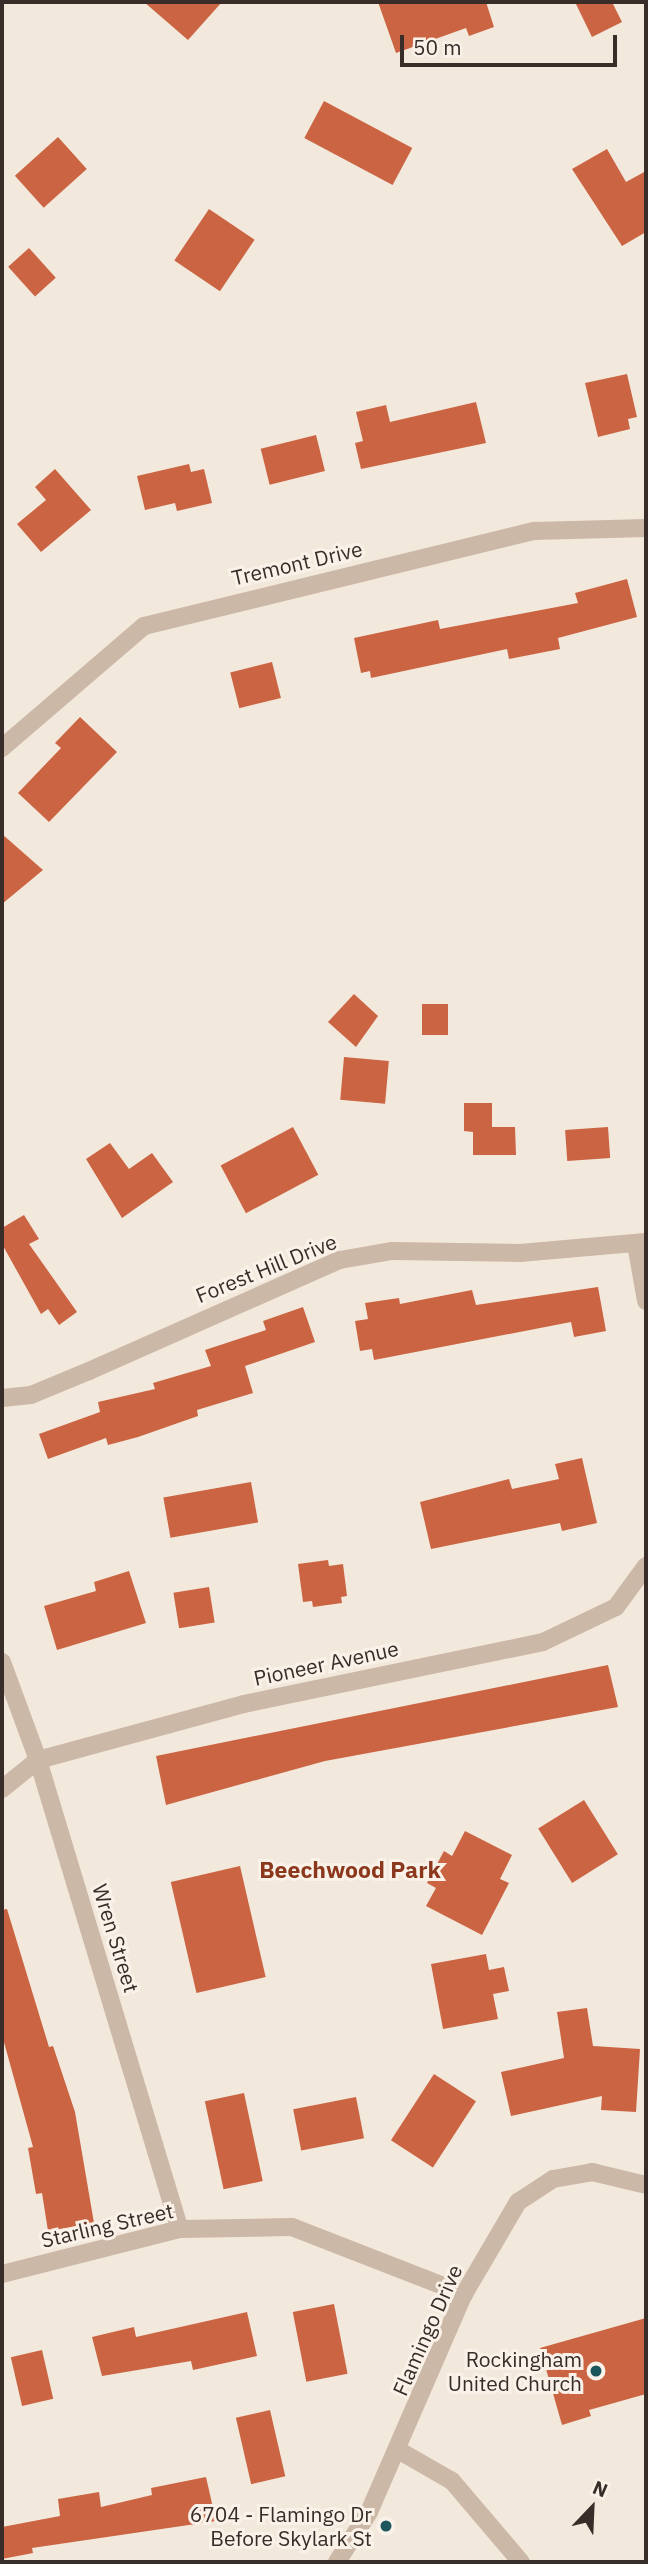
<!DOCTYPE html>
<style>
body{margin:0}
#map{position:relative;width:648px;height:2564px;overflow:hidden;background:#f3e8dc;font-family:"IBM Plex Sans",sans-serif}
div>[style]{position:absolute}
.building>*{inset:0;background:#cb6442;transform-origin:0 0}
.minor>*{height:18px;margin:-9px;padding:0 9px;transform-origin:9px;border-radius:9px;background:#ccb8a7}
.tertiary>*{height:18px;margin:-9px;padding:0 9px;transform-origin:9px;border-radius:9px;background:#ccb8a7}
.dots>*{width:19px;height:19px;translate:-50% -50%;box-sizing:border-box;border:4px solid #faf2e9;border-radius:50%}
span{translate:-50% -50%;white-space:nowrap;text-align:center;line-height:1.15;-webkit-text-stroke:6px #faf2e9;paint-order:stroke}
.street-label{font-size:21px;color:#382d28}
.poi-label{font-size:21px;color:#382d28}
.right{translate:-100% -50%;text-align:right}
.neighbourhood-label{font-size:23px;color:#8b381d;font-weight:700}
.frame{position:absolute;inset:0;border:4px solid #382d28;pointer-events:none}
.north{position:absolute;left:557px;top:2473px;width:70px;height:70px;-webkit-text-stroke:5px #faf2e9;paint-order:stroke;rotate:23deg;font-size:19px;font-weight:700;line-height:28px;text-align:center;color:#382d28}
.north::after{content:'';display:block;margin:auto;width:24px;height:32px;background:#382d28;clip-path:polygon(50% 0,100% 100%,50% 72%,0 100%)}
.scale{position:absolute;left:400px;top:35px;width:217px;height:32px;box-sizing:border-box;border:4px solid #382d28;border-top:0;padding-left:9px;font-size:21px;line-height:24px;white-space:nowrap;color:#382d28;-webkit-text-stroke:5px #faf2e9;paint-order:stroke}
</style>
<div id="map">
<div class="building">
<i style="clip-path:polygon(144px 2px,222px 2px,188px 40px)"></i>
<i style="clip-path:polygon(378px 2px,486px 2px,494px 27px,469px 36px,466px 28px,396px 53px)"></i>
<i style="clip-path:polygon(575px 2px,612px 2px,622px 22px,592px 37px)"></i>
<i style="left:324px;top:101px;width:100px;height:42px;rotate:28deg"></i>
<i style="left:58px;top:137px;width:43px;height:58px;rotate:48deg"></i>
<i style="clip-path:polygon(607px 149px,626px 182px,646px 171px,646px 232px,622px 246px,572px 169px)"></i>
<i style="left:209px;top:209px;width:55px;height:62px;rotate:34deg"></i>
<i style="left:29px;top:248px;width:40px;height:28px;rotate:48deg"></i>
<i style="clip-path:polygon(627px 374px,637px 417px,628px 419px,630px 429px,598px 437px,585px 383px)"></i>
<i style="clip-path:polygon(476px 402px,486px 443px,361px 469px,355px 443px,363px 441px,356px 412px,386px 405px,390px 422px)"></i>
<i style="left:316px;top:435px;width:37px;height:57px;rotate:76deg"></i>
<i style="clip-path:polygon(189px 464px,191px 472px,204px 469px,212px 503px,177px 511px,175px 503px,145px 510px,137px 476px)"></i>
<i style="clip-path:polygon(55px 469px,91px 510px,41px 552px,17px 524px,46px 500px,35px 487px)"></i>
<i style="clip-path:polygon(627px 579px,637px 617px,558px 638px,560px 649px,509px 659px,507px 649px,371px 678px,370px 671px,361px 673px,354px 638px,438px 620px,440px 629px,578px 603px,575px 593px)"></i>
<i style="left:272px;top:662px;width:37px;height:43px;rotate:76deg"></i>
<i style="clip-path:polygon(80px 717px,117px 752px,49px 822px,18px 793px,61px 748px,55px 743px)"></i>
<i style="clip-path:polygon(2px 834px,43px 870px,2px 904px)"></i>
<i style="clip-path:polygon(354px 994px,378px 1016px,356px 1047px,328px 1022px)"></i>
<i style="left:422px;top:1004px;width:26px;height:31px"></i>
<i style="left:344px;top:1057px;width:45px;height:43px;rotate:5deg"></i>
<i style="clip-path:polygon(464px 1103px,492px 1103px,492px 1127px,515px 1127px,516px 1155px,473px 1155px,473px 1132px,464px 1131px)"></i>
<i style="left:293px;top:1127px;width:54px;height:82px;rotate:62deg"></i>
<i style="left:608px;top:1127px;width:31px;height:43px;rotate:86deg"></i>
<i style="clip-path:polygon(110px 1143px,129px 1169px,152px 1153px,173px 1182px,122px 1218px,86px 1159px)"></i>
<i style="clip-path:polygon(24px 1215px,39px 1239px,29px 1244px,77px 1312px,59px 1325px,48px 1309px,41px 1314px,2px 1244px,2px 1228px)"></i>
<i style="clip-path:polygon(598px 1287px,606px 1331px,574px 1337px,571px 1322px,374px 1360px,372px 1349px,360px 1351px,355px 1321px,368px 1319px,365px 1303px,399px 1298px,400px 1304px,472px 1290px,476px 1305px)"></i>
<i style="clip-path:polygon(303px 1307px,315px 1342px,245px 1366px,253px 1393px,197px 1410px,198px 1416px,138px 1437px,108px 1445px,106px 1438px,48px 1459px,39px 1434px,100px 1412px,98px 1402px,155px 1389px,153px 1383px,211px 1366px,205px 1350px,266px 1330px,263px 1321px)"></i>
<i style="clip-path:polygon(582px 1458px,597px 1523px,562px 1531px,560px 1523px,431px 1549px,420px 1502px,509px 1479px,512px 1489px,559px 1479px,555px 1464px)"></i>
<i style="left:251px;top:1482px;width:41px;height:89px;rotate:80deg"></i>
<i style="clip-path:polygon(328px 1560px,329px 1566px,343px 1564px,347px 1596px,341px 1597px,342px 1603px,313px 1607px,312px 1601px,303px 1602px,298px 1564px)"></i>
<i style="clip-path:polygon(129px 1571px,146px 1623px,57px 1650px,44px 1606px,96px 1591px,94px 1582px)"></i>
<i style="left:209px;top:1587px;width:36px;height:36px;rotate:81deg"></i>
<i style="clip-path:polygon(608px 1665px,618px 1707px,325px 1761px,166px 1805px,156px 1756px)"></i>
<i style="left:584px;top:1800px;width:64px;height:54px;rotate:58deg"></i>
<i style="clip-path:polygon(465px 1831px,512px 1855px,500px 1879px,509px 1883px,482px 1935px,426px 1906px,436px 1888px,427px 1883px,444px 1851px,452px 1856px)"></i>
<i style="left:240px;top:1866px;width:114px;height:71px;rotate:77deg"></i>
<i style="clip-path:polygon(7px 1909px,49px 2047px,53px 2046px,75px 2112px,94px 2223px,48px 2231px,42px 2193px,36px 2194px,28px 2148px,33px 2147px,2px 2035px,2px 1910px)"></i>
<i style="clip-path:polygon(486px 1954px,489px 1970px,504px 1967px,509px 1991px,493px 1994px,498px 2019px,443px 2029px,431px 1964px)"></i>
<i style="clip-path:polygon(587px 2008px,593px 2046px,640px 2049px,636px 2112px,601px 2110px,602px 2096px,511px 2116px,501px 2072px,564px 2058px,557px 2012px)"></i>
<i style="left:434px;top:2074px;width:50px;height:79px;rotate:33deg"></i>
<i style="left:244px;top:2093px;width:90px;height:40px;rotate:78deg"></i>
<i style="left:356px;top:2097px;width:42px;height:64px;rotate:79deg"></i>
<i style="left:334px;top:2304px;width:71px;height:42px;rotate:79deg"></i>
<i style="clip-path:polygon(247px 2312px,257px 2356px,193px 2370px,191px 2361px,102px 2376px,92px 2337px,134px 2327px,136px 2337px)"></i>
<i style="clip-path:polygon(646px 2318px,646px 2394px,589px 2410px,591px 2416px,562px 2425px,540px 2348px)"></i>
<i style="left:42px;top:2350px;width:50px;height:32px;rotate:77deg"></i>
<i style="left:270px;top:2410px;width:68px;height:35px;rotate:77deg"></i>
<i style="clip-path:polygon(206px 2477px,216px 2521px,32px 2548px,33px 2553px,2px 2559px,2px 2527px,60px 2516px,58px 2499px,99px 2492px,101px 2507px,152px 2495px,151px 2488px)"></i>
</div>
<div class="minor">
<i style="left:2px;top:748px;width:187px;rotate:-40.7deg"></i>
<i style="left:144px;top:626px;width:402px;rotate:-13.7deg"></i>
<i style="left:535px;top:531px;width:111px;rotate:-1.5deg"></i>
<i style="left:636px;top:1244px;width:58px;rotate:80deg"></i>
<i style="left:2px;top:1398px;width:29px;rotate:-6deg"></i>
<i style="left:31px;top:1395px;width:63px;rotate:-22.5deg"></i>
<i style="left:89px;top:1371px;width:274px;rotate:-23.9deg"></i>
<i style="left:340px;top:1260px;width:53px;rotate:-9.8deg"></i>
<i style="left:392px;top:1251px;width:128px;rotate:0.9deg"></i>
<i style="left:520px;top:1253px;width:126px;rotate:-5deg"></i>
<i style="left:2px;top:1662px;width:104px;rotate:69.8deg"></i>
<i style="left:38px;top:1760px;width:490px;rotate:73.2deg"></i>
<i style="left:2px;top:1789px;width:46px;rotate:-38.9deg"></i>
<i style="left:38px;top:1760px;width:213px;rotate:-15.2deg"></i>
<i style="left:244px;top:1704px;width:305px;rotate:-11.7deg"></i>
<i style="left:543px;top:1642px;width:81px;rotate:-25.6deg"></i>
<i style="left:616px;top:1607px;width:51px;rotate:-53.8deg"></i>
<i style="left:2px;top:2274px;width:184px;rotate:-14.2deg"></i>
<i style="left:180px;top:2229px;width:112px;rotate:-1deg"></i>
<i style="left:292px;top:2227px;width:185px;rotate:21.3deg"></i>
<i style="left:398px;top:2450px;width:62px;rotate:29.9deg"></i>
<i style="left:452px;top:2481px;width:106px;rotate:49.6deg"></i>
</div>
<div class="tertiary">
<i style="left:337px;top:2562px;width:59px;rotate:-57.4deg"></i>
<i style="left:369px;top:2512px;width:238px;rotate:-66.5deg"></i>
<i style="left:464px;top:2294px;width:107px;rotate:-59.6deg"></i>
<i style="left:518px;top:2202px;width:42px;rotate:-33.3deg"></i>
<i style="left:553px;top:2179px;width:40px;rotate:-10deg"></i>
<i style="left:592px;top:2172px;width:56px;rotate:13.5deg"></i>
</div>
<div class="dots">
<i style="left:596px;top:2371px;background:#1b575c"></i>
<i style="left:386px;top:2526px;background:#1b575c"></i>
</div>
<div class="street-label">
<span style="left:297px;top:563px;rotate:-13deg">Tremont Drive</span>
<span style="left:266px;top:1268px;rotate:-22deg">Forest Hill Drive</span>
<span style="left:326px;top:1663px;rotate:-12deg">Pioneer Avenue</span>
<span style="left:116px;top:1938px;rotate:73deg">Wren Street</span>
<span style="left:107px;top:2225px;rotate:-13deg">Starling Street</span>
<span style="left:427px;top:2330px;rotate:-66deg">Flamingo Drive</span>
</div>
<div class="poi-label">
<span class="right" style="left:582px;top:2371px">Rockingham<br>United Church</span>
<span class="right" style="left:372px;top:2526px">6704 - Flamingo Dr<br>Before Skylark St</span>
</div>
<div class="neighbourhood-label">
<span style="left:350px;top:1869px">Beechwood Park</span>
</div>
<div class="frame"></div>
<div class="north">N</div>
<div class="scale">50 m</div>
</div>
